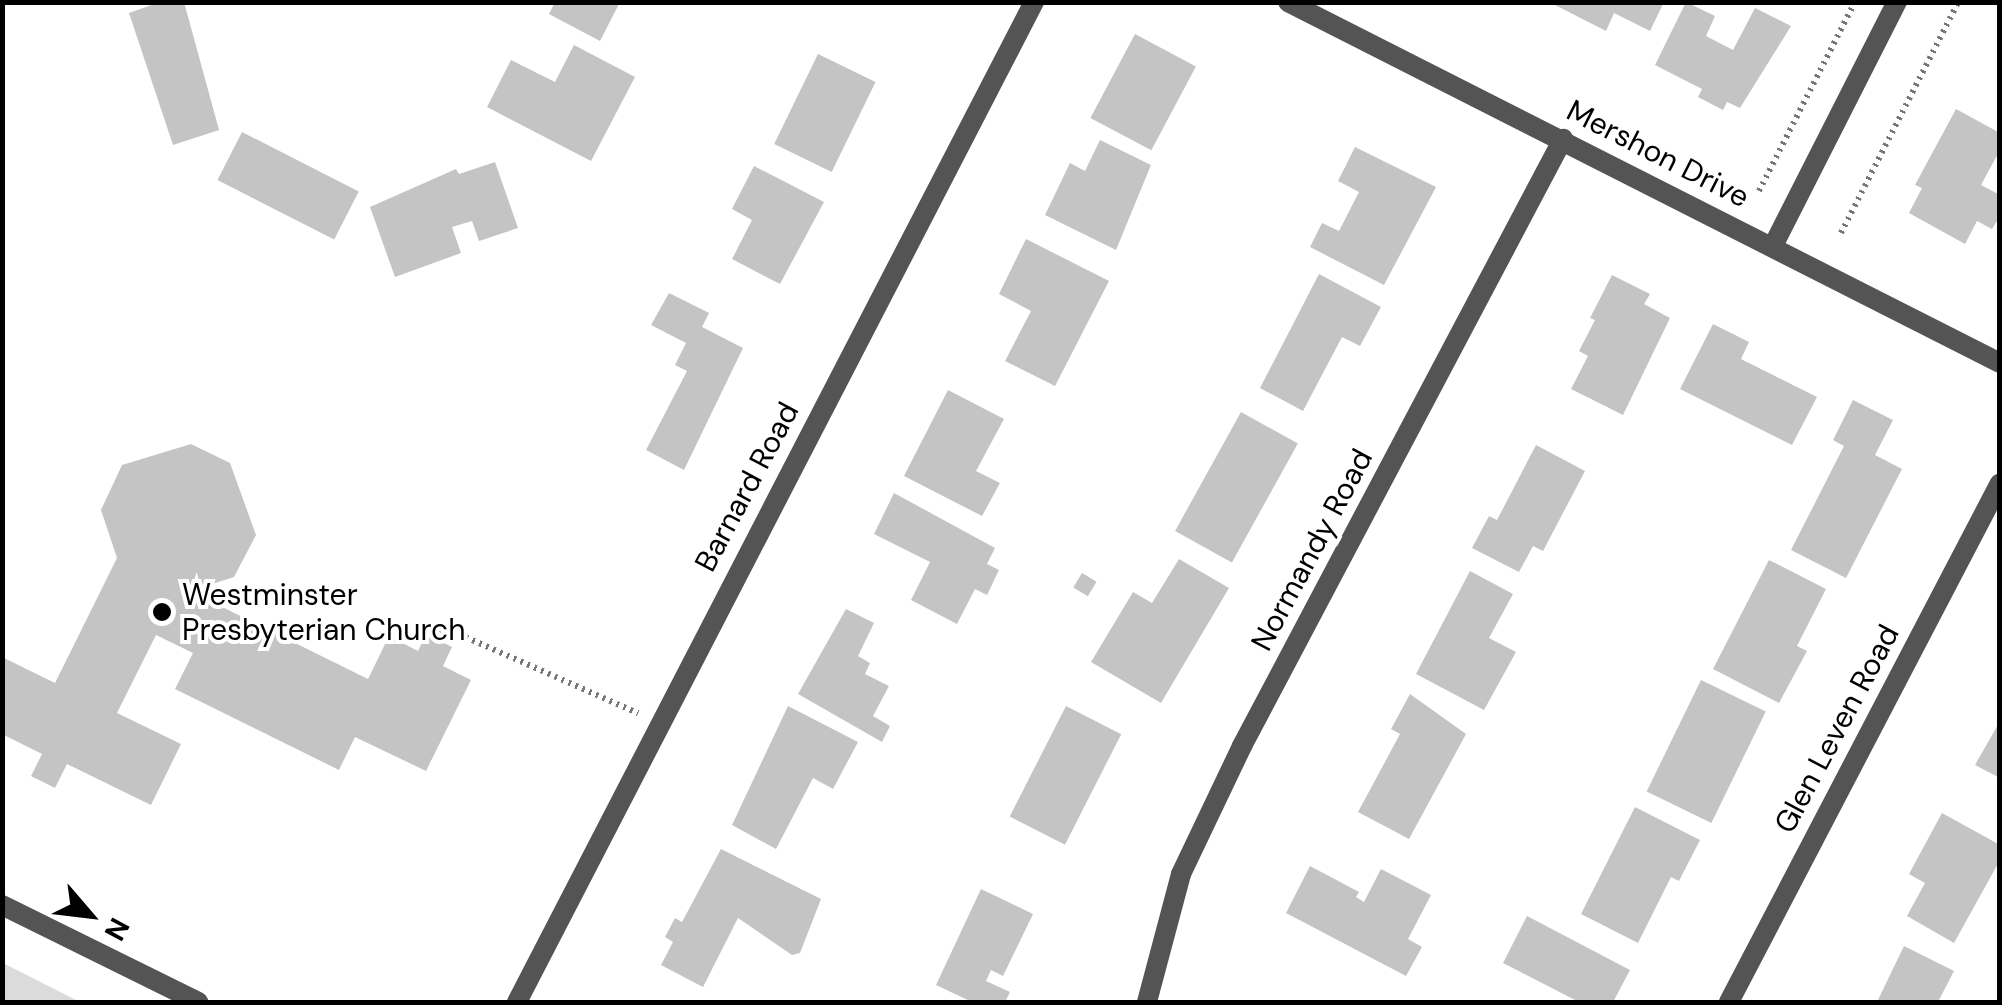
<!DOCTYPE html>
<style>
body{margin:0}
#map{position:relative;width:2002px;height:1005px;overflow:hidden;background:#fff;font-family:"DM Sans",sans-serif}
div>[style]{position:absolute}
.green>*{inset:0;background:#dbdbdb}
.building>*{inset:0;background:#c4c4c4;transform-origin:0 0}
.path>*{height:6px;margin-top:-3px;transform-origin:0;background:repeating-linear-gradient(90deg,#767676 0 2.5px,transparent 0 7.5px)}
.street>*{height:20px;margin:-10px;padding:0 10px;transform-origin:10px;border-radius:10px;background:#545454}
.dots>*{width:28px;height:28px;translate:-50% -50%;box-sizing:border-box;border:5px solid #fff;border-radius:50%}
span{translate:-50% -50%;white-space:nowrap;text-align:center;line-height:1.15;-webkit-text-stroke:8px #fff;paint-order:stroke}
.street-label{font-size:30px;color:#000}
.poi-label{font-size:30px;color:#000}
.left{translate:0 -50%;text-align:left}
.frame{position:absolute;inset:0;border:5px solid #000;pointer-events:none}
.north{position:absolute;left:40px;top:865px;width:100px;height:100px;-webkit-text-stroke:8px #fff;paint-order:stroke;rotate:118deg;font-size:28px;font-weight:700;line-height:40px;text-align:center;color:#000}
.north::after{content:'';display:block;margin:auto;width:35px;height:45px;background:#000;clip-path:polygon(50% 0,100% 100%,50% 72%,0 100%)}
</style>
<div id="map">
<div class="green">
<i style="clip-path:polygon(3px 963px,80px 1002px,3px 1002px)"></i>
</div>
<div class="building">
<i style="clip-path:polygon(160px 2px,184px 2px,219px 130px,173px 145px,129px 13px)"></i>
<i style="clip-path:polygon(555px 2px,620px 2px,600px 41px,549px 14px)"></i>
<i style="clip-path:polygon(1549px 2px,1664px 2px,1650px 31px,1614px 13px,1606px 31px)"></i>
<i style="clip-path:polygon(1686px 2px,1715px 16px,1706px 36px,1733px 50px,1755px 8px,1791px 26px,1740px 108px,1727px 102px,1723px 110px,1698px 97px,1702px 89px,1655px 65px)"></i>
<i style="left:1135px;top:34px;width:69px;height:95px;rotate:28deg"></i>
<i style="clip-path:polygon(574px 45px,635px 77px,591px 161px,487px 107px,511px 60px,555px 82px)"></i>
<i style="left:818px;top:54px;width:64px;height:100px;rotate:26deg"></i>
<i style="clip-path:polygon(1956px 109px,2000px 133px,2000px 150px,1981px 185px,2000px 195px,2000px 216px,1992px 229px,1977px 221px,1965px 244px,1909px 213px,1922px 188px,1915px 185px)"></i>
<i style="left:242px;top:132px;width:131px;height:54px;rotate:27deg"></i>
<i style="clip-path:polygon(1100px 140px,1151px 165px,1116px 250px,1045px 215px,1070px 163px,1085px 171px)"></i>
<i style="clip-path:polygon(1355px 147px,1436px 187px,1384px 285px,1310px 247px,1322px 223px,1339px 231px,1359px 192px,1338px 181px)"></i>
<i style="clip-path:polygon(495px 162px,518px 228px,479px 241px,472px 221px,452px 227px,461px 253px,395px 277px,370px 207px,456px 169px,459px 174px)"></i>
<i style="clip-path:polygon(754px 166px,824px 202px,780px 284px,732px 259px,752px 220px,732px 209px)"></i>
<i style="clip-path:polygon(1026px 239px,1109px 281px,1055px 386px,1005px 361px,1031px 311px,999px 294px)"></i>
<i style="clip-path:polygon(1319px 274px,1381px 307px,1360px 346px,1342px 337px,1303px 411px,1260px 388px)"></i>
<i style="clip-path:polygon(1612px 275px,1650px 294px,1644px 304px,1670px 318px,1623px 415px,1571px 389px,1588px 356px,1579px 351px,1595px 320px,1590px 318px)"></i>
<i style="clip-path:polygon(669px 293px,709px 313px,702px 327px,743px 348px,684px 470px,646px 450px,687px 371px,675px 365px,686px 343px,651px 325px)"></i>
<i style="clip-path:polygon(1713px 324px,1749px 342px,1741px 359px,1817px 397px,1792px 445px,1680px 389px)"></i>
<i style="clip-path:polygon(948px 390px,1004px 419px,976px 471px,1000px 483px,982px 516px,904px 476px)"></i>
<i style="clip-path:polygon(1853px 400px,1893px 420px,1875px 455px,1902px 469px,1846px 578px,1791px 550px,1844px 446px,1833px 440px)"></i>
<i style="left:1241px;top:412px;width:65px;height:136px;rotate:29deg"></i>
<i style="clip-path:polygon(191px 444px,230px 463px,256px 535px,234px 577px,190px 591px,368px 679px,389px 636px,418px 651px,426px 634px,452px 647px,443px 666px,471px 680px,426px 771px,355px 737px,339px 770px,175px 689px,193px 653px,156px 635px,117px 713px,181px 744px,151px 805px,67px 764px,55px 788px,31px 776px,42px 754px,2px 734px,2px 657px,55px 683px,117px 558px,101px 510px,122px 465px)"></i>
<i style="clip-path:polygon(1536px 445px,1585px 471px,1543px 551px,1533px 546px,1519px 572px,1472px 548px,1489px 516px,1497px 520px)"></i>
<i style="clip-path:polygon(894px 493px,995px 548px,987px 564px,999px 570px,987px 595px,975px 589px,957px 624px,911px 600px,930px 562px,874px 534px)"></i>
<i style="clip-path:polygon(1179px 559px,1229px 588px,1161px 703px,1091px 662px,1133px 592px,1152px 603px)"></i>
<i style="clip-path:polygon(1769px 560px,1826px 589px,1797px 646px,1807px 651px,1779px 703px,1713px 669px)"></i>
<i style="clip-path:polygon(1470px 571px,1513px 594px,1489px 638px,1516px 652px,1484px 710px,1416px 674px)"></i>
<i style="left:1082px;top:573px;width:17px;height:17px;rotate:31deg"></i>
<i style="clip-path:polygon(846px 609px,874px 623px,858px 656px,870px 663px,865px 674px,889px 686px,873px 716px,890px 726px,882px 742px,798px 694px)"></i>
<i style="left:1701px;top:680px;width:72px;height:124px;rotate:26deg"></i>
<i style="clip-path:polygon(1410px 694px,1466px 734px,1409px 839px,1358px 812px,1400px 734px,1391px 729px)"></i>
<i style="clip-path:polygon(788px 706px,858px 742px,833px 789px,813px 778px,776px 849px,732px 825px)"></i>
<i style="left:1066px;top:706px;width:62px;height:124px;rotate:27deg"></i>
<i style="clip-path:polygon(2000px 721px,2000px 778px,1975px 765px)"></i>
<i style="clip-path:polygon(1635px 807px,1700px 840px,1679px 881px,1671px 877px,1638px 943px,1581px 914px)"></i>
<i style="clip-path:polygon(1942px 813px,2000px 845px,2000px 860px,1954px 943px,1907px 916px,1925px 883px,1909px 874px)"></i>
<i style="clip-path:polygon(721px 849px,821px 899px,800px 953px,792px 955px,738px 918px,703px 987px,661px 965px,673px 942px,665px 937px,675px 918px,682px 922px)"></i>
<i style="clip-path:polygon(1310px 866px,1359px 892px,1356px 897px,1364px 902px,1381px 869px,1431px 895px,1408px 939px,1422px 947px,1406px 976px,1286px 913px)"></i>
<i style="clip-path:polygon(981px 889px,1033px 914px,1003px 976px,991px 970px,986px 981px,1010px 992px,1005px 1002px,972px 1002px,936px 985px)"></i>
<i style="clip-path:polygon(1527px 916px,1630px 970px,1613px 1002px,1579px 1002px,1503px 963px)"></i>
<i style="clip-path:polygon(1904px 946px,1954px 971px,1938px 1002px,1877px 1002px)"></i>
</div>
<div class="path">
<i style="left:1759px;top:191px;width:212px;rotate:-63.1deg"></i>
<i style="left:1841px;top:233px;width:259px;rotate:-63.1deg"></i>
<i style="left:438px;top:640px;width:14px;rotate:-60deg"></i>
<i style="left:445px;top:628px;width:211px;rotate:23.8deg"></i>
</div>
<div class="street">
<i style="left:1288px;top:2px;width:798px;rotate:26.89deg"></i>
<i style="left:1773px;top:246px;width:274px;rotate:-63.1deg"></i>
<i style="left:2px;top:905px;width:219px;rotate:26.3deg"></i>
<i style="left:517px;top:1002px;width:1126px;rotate:-62.66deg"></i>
<i style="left:1147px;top:1002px;width:132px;rotate:-75.1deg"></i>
<i style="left:1181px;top:874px;width:142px;rotate:-64.5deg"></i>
<i style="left:1242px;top:746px;width:687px;rotate:-62.13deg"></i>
<i style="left:1729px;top:1002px;width:585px;rotate:-62.43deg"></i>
</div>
<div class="dots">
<i style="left:162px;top:612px;background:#000"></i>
</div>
<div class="street-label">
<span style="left:1658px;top:154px;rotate:27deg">Mershon Drive</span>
<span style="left:747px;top:487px;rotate:-62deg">Barnard Road</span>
<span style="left:1312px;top:550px;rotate:-62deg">Normandy Road</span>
<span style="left:1837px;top:729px;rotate:-62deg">Glen Leven Road</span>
</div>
<div class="poi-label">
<span class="left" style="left:182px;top:612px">Westminster<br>Presbyterian Church</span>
</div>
<div class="frame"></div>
<div class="north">N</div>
</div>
